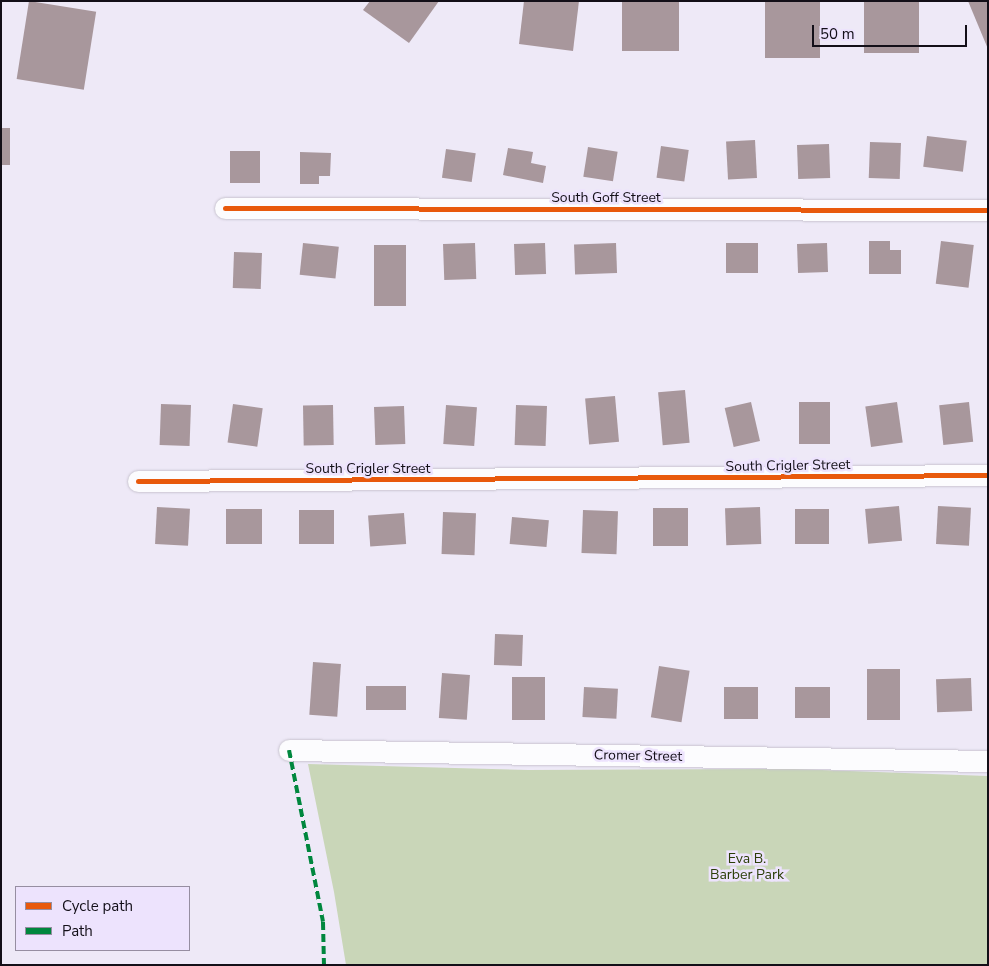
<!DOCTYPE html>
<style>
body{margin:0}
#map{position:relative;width:989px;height:966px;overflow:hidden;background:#eee9f7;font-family:"Nunito Sans",sans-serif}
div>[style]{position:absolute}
.green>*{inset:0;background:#c9d6b8}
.building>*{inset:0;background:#a8979c;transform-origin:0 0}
.roads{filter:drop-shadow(0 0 1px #c8c4cf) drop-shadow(0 0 1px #c8c4cf)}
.street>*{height:21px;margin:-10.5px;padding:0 10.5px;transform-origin:10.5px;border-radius:10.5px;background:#fcfcfe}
.quiet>*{height:4px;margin-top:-2px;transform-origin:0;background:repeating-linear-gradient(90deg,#00873e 0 8px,transparent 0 12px)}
.cycleway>*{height:5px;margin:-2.5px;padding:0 2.5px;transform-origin:2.5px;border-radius:2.5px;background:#e8590c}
span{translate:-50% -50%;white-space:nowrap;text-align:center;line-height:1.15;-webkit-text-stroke:5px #ede3fd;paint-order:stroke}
.street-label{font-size:14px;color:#130f18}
.park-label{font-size:14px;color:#2b3e07}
.frame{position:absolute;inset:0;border:2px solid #130f18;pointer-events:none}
.legend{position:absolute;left:15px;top:886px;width:175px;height:65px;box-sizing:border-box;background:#ede3fd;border:1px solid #968ea1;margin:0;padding:6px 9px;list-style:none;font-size:15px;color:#130f18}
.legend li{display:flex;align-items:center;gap:10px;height:25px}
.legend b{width:25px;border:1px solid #968ea1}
.scale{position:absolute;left:812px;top:25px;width:155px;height:22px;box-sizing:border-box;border:2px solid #130f18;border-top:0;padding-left:6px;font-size:15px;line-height:18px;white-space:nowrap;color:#130f18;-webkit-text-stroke:4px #ede3fd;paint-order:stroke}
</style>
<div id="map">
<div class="green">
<i style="clip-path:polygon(308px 764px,528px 770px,794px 769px,988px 776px,988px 965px,346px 965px,334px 892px)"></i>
</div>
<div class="building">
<i style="left:29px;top:1px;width:68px;height:79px;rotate:9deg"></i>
<i style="clip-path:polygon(370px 1px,439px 1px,409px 43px,363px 10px)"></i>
<i style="clip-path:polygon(524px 1px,579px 1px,573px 51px,519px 44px)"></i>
<i style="left:622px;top:1px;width:57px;height:50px"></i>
<i style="left:765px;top:1px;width:55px;height:57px"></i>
<i style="left:864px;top:1px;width:55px;height:52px"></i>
<i style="clip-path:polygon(968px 1px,988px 1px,988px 49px)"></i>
<i style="left:1px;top:128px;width:9px;height:37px"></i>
<i style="left:927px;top:136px;width:40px;height:31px;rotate:7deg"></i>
<i style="left:755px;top:140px;width:38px;height:29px;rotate:87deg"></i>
<i style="left:870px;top:142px;width:31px;height:36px;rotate:2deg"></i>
<i style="left:829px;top:144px;width:34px;height:32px;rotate:88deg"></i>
<i style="left:661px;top:146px;width:28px;height:32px;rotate:8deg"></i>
<i style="left:588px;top:147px;width:30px;height:30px;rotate:9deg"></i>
<i style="clip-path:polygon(508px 148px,533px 152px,531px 163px,546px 166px,543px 183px,503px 175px)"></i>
<i style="left:446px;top:149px;width:30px;height:29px;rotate:8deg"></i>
<i style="left:260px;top:151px;width:32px;height:30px;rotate:90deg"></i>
<i style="clip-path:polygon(300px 152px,331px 153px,330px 176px,319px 176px,319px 184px,300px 184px)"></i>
<i style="clip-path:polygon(869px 241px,890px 241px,890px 250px,901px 250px,901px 274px,869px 274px)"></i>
<i style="left:941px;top:241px;width:33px;height:43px;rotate:7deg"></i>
<i style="left:303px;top:243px;width:36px;height:32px;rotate:6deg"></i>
<i style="left:475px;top:243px;width:36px;height:32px;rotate:88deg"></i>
<i style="left:545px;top:243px;width:31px;height:31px;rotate:88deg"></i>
<i style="left:616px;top:243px;width:30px;height:42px;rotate:88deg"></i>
<i style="left:726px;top:243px;width:32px;height:30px"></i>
<i style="left:827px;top:243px;width:29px;height:30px;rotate:88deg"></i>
<i style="left:374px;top:245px;width:32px;height:61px"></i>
<i style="left:234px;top:252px;width:28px;height:36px;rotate:2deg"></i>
<i style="left:685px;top:390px;width:53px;height:27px;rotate:85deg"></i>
<i style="left:615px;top:396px;width:46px;height:30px;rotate:85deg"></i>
<i style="left:751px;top:402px;width:40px;height:27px;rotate:77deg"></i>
<i style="left:799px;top:402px;width:31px;height:42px"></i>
<i style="left:897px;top:402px;width:41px;height:32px;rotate:82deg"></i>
<i style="left:969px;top:402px;width:40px;height:30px;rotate:84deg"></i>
<i style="left:161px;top:404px;width:30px;height:41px;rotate:2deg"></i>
<i style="left:233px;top:404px;width:30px;height:39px;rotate:8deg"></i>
<i style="left:333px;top:405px;width:40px;height:30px;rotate:89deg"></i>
<i style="left:446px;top:405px;width:31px;height:39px;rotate:4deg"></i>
<i style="left:516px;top:405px;width:31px;height:40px;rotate:2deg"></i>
<i style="left:404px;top:406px;width:38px;height:30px;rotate:88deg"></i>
<i style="left:899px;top:506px;width:35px;height:34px;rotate:85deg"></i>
<i style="left:938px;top:506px;width:33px;height:38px;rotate:3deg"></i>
<i style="left:157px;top:507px;width:33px;height:37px;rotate:3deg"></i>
<i style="left:760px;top:507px;width:37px;height:35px;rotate:88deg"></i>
<i style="left:688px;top:508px;width:38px;height:35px;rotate:90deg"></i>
<i style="left:226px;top:509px;width:36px;height:35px"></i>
<i style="left:795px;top:509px;width:34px;height:35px"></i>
<i style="left:299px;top:510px;width:35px;height:34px"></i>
<i style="left:583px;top:510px;width:35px;height:43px;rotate:2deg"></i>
<i style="left:443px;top:512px;width:33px;height:42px;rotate:2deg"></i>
<i style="left:404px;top:513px;width:31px;height:36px;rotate:86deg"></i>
<i style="left:512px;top:517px;width:37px;height:27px;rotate:5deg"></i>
<i style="left:495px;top:634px;width:28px;height:31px;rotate:2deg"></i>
<i style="left:313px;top:662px;width:28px;height:53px;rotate:4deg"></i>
<i style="left:659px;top:666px;width:31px;height:52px;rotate:9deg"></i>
<i style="left:867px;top:669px;width:33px;height:51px"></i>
<i style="left:442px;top:673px;width:28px;height:45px;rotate:4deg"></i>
<i style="left:512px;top:677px;width:33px;height:43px"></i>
<i style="left:971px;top:678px;width:33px;height:35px;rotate:88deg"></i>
<i style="left:366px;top:686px;width:40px;height:24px"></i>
<i style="left:584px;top:687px;width:34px;height:30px;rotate:3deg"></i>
<i style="left:758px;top:687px;width:32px;height:34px;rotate:90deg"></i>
<i style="left:795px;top:687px;width:35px;height:31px"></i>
</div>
<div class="roads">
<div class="street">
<i style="left:225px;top:208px;width:763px;rotate:0.15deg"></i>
<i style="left:138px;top:481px;width:850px;rotate:-0.4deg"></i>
<i style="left:289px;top:750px;width:699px;rotate:0.9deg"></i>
</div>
</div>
<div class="quiet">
<i style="left:289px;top:750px;width:175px;rotate:78.8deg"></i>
<i style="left:323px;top:922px;width:43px;rotate:88.7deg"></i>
</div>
<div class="cycleway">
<i style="left:225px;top:208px;width:763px;rotate:0.15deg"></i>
<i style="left:138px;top:481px;width:850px;rotate:-0.4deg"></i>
</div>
<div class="street-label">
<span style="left:606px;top:198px">South Goff Street</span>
<span style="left:788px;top:466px;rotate:-1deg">South Crigler Street</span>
<span style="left:368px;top:469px">South Crigler Street</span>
<span style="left:638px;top:756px;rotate:1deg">Cromer Street</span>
</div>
<div class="park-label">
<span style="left:747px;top:867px">Eva B.<br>Barber Park</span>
</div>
<div class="frame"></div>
<ul class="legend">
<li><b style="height:6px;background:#e8590c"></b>Cycle path</li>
<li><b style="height:6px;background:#00873e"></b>Path</li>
</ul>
<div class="scale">50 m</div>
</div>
